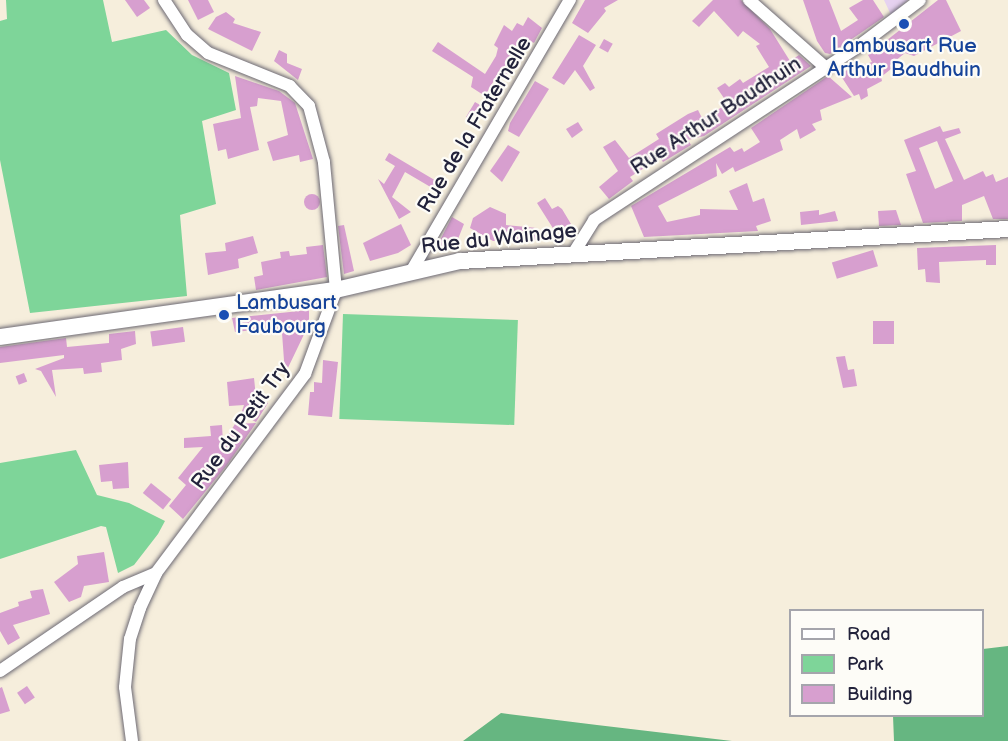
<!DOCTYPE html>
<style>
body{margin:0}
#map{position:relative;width:1008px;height:741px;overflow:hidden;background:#f6eedc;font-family:"Balsamiq Sans",sans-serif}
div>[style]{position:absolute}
.built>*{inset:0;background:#e6d2f0}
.green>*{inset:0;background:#7ed599;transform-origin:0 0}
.forest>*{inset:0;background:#66b681}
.building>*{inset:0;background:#d79fcf;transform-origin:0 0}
.round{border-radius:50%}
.roads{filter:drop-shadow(0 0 2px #6c6973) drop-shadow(0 0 2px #6c6973)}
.street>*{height:12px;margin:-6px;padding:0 6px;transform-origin:6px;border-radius:6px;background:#fff}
.secondary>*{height:16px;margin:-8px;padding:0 8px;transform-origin:8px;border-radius:8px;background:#fff}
.dots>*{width:16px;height:16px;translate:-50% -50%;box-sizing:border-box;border:3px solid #fdfcf7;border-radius:50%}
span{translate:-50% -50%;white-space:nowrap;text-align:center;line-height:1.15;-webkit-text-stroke:4.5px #fdfcf7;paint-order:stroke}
.transit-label{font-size:21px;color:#164399}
.left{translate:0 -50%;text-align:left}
.street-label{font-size:21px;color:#22223b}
.legend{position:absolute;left:789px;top:609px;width:195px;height:108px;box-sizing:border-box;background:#fdfcf7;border:2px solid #a5a5ac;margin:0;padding:8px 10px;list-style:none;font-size:18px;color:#22223b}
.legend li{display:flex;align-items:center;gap:12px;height:30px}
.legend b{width:30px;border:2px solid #a5a5ac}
</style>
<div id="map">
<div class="built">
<i style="clip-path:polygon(884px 0,908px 0,891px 15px)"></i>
</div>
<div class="green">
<i style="clip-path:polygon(6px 0,103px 0,112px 42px,166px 30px,192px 55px,229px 73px,236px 110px,202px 121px,216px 204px,180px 215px,187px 296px,30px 313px,0 160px,0 21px,7px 19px)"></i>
<i style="left:343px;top:314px;width:175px;height:105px;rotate:2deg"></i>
<i style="clip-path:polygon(76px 450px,97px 495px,129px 503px,165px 521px,158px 534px,134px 565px,118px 573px,106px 527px,101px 526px,0 559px,0 463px)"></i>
</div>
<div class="forest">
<i style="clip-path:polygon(1008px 646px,1008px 741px,894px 741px,893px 716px,982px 716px,983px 649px)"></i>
<i style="clip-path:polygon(501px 713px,597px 725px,732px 741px,463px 741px)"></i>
</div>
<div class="building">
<i style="clip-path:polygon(125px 0,144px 0,150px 8px,137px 17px)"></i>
<i style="clip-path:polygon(188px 0,208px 0,214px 12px,198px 20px)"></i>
<i style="clip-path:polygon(585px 0,618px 0,604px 8px,606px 11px,588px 33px,572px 23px)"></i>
<i style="clip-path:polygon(713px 0,741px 0,770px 29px,790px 61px,799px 55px,811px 66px,704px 136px,688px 140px,691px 145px,663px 162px,660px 158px,630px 177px,633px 181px,609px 199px,599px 187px,618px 171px,603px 147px,615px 140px,629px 158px,659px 139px,656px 134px,688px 114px,698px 110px,702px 118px,728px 104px,717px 88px,725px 83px,729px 87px,740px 79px,743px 83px,769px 67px,756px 46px,760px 44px,743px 31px,738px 37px,714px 11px,699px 27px,692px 21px)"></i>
<i style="clip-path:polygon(803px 0,829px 0,841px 31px,858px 20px,849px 8px,863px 0,873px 0,884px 17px,830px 54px,825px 53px,817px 41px)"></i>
<i style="clip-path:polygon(938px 0,946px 0,961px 31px,914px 56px,905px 53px,890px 65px,891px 69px,881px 77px,882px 81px,867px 89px,868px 96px,861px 100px,859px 94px,854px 96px,839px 73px,872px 62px,868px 55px)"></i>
<i style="clip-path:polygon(226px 12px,235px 19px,233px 23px,261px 32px,252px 51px,208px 29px,216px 17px)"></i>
<i style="clip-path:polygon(528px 17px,542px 28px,534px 43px,528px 40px,507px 75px,500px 70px,485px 96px,471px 87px,473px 77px,432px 51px,438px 42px,485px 74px,496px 56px,498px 48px,494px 45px,504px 25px,512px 31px,517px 23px,523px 26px)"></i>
<i style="clip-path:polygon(579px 35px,596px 45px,583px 66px,595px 88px,590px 91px,575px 70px,564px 85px,552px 78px)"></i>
<i style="left:604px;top:39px;width:10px;height:10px;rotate:29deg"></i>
<i style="clip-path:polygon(279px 50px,287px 54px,287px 63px,302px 69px,298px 80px,274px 61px)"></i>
<i style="clip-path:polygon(235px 76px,279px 91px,295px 103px,313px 159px,300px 162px,299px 155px,273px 161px,267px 142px,288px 135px,281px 101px,258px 98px,257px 106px,250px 107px,259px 150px,228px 159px,226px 149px,218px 151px,213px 124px,241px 118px)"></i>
<i style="clip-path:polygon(828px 76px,852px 97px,820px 110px,822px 120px,812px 124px,816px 130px,800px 139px,797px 129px,780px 140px,783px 150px,735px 172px,733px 167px,722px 174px,716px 163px,717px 176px,658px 206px,667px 222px,700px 215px,700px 209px,738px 210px,729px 191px,747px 183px,753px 202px,764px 198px,771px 221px,756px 226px,758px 231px,644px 237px,631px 206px,730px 147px,734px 152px,742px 148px,744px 152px,760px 142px,751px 128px)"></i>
<i style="clip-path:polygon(535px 81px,549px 89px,519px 137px,508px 131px,510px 123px)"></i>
<i style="clip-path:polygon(475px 102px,487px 109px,476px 123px,466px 117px)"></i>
<i style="clip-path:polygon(578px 122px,583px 130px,572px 138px,566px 129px)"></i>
<i style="clip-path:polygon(evenodd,940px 126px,943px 132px,959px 128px,961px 133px,945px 139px,964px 180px,983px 171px,986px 177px,993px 174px,996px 182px,1008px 177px,1008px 219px,993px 219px,984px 196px,962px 205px,962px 221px,923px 223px,906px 174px,916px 171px,904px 140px,940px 126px,937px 141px,953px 181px,935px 189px,919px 148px,937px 141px)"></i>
<i style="clip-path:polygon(508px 145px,520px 152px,502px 182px,490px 171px)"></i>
<i style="clip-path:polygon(389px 153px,443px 185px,439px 192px,405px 172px,392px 197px,411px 212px,399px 219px,378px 179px,384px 184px,395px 166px,385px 160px)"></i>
<i class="round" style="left:304px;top:194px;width:16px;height:16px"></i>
<i style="clip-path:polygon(545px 198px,552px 209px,558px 206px,562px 209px,571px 224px,556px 233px,537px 203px)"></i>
<i style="clip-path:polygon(490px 207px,506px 214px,506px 225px,537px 228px,537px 240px,493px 241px,470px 228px,473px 218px)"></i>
<i style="clip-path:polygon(819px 210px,819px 215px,835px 211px,838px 221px,801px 225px,800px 212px)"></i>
<i style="clip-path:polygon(896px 210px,901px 225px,879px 226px,878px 211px)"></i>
<i style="clip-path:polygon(452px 217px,464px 224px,456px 244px,448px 241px,447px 246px,437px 246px)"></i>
<i style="clip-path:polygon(401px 224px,411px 245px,398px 253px,370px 261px,363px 243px)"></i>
<i style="clip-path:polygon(344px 225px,354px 271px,344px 274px,338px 226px)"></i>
<i style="clip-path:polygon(253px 236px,258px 253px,238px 259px,239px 268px,208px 275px,205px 253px,226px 251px,225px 243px)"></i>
<i style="clip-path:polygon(323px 245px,327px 277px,256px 290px,254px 277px,263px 275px,261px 262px,281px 258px,280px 252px,289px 251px,290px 256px,307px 254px,306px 247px)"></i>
<i style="clip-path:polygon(996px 245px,996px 265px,986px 265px,986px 260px,939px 262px,940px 283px,926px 282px,925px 269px,918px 270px,917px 248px)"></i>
<i style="left:873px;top:250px;width:17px;height:43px;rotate:73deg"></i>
<i style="clip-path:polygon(309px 310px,309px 324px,285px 374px,282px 333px,264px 335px,263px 329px,235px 332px,232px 318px)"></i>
<i style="left:894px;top:321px;width:23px;height:21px;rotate:90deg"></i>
<i style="left:183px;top:327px;width:15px;height:33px;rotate:82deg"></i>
<i style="clip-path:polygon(135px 331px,136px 344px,121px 349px,122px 360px,101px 363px,102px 372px,84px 374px,83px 368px,52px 370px,56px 397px,41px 371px,35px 369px,64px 358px,64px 355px,0 363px,0 347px,66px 338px,67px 347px,109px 343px,109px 334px)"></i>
<i style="clip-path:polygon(845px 356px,848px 370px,854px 369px,857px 386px,843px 388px,836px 357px)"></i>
<i style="clip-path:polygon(323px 360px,338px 362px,332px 417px,308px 415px,310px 392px,314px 392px,314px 382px,322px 383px)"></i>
<i style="left:24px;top:373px;width:9px;height:9px;rotate:69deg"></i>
<i style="clip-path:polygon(254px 378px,256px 397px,268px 403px,256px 422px,241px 414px,244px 405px,229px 406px,227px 382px)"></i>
<i style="clip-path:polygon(256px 423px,227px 465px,183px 519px,169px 506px,186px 485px,178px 478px,203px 447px,184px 448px,184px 438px,211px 436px,210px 426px,222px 425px,223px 443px,235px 424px)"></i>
<i style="clip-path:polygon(128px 462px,129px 488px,113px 489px,112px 481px,101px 482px,99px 465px)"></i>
<i style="left:151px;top:483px;width:26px;height:13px;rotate:39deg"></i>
<i style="clip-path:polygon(104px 552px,109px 582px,84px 586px,81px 597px,69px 602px,54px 582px,78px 564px,77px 556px)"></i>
<i style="clip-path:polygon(43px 589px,50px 614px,13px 625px,20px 638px,8px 645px,0 631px,0 613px,19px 606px,18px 602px,32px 598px,30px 591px)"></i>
<i style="left:27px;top:686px;width:14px;height:12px;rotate:56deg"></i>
<i style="clip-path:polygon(2px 687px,10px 711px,0 714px,0 688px)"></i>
</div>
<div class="roads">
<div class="street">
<i style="left:749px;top:0;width:101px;rotate:41.4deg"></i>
<i style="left:573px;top:254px;width:40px;rotate:-58deg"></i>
<i style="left:594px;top:220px;width:322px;rotate:-33.3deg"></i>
<i style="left:863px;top:43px;width:71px;rotate:-37deg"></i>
<i style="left:412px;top:270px;width:313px;rotate:-59.7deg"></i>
<i style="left:0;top:671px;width:149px;rotate:-34.3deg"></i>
<i style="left:123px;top:587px;width:36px;rotate:-23deg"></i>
<i style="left:132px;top:741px;width:54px;rotate:-97.4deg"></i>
<i style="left:125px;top:687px;width:48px;rotate:-84.1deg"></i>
<i style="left:130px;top:639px;width:33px;rotate:-72deg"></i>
<i style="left:140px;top:608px;width:38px;rotate:-65deg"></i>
<i style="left:156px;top:573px;width:249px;rotate:-53.2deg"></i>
<i style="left:305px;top:374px;width:90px;rotate:-69.7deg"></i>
<i style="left:336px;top:290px;width:129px;rotate:-95.4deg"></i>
<i style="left:324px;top:162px;width:58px;rotate:-105deg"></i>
<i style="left:309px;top:106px;width:28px;rotate:-134deg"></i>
<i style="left:290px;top:86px;width:88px;rotate:-158.1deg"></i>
<i style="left:208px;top:53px;width:28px;rotate:-139deg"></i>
<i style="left:187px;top:35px;width:42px;rotate:-123.3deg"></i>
</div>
<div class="secondary">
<i style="left:0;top:337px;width:339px;rotate:-8deg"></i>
<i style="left:336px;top:290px;width:127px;rotate:-13.2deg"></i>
<i style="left:460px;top:261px;width:549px;rotate:-3.34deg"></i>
</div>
</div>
<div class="dots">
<i style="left:904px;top:24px;background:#1a4fb4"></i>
<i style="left:224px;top:315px;background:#1a4fb4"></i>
</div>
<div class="transit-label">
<span style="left:904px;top:58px">Lambusart Rue<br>Arthur Baudhuin</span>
<span class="left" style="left:236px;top:315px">Lambusart<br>Faubourg</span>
</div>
<div class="street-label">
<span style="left:716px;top:116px;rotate:-33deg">Rue Arthur Baudhuin</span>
<span style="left:475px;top:125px;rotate:-59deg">Rue de la Fraternelle</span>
<span style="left:499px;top:239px;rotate:-6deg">Rue du Wainage</span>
<span style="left:241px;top:426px;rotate:-54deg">Rue du Petit Try</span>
</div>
<ul class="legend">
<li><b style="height:8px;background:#fff"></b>Road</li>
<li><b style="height:16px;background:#7ed599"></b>Park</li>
<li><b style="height:16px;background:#d79fcf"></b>Building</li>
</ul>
</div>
